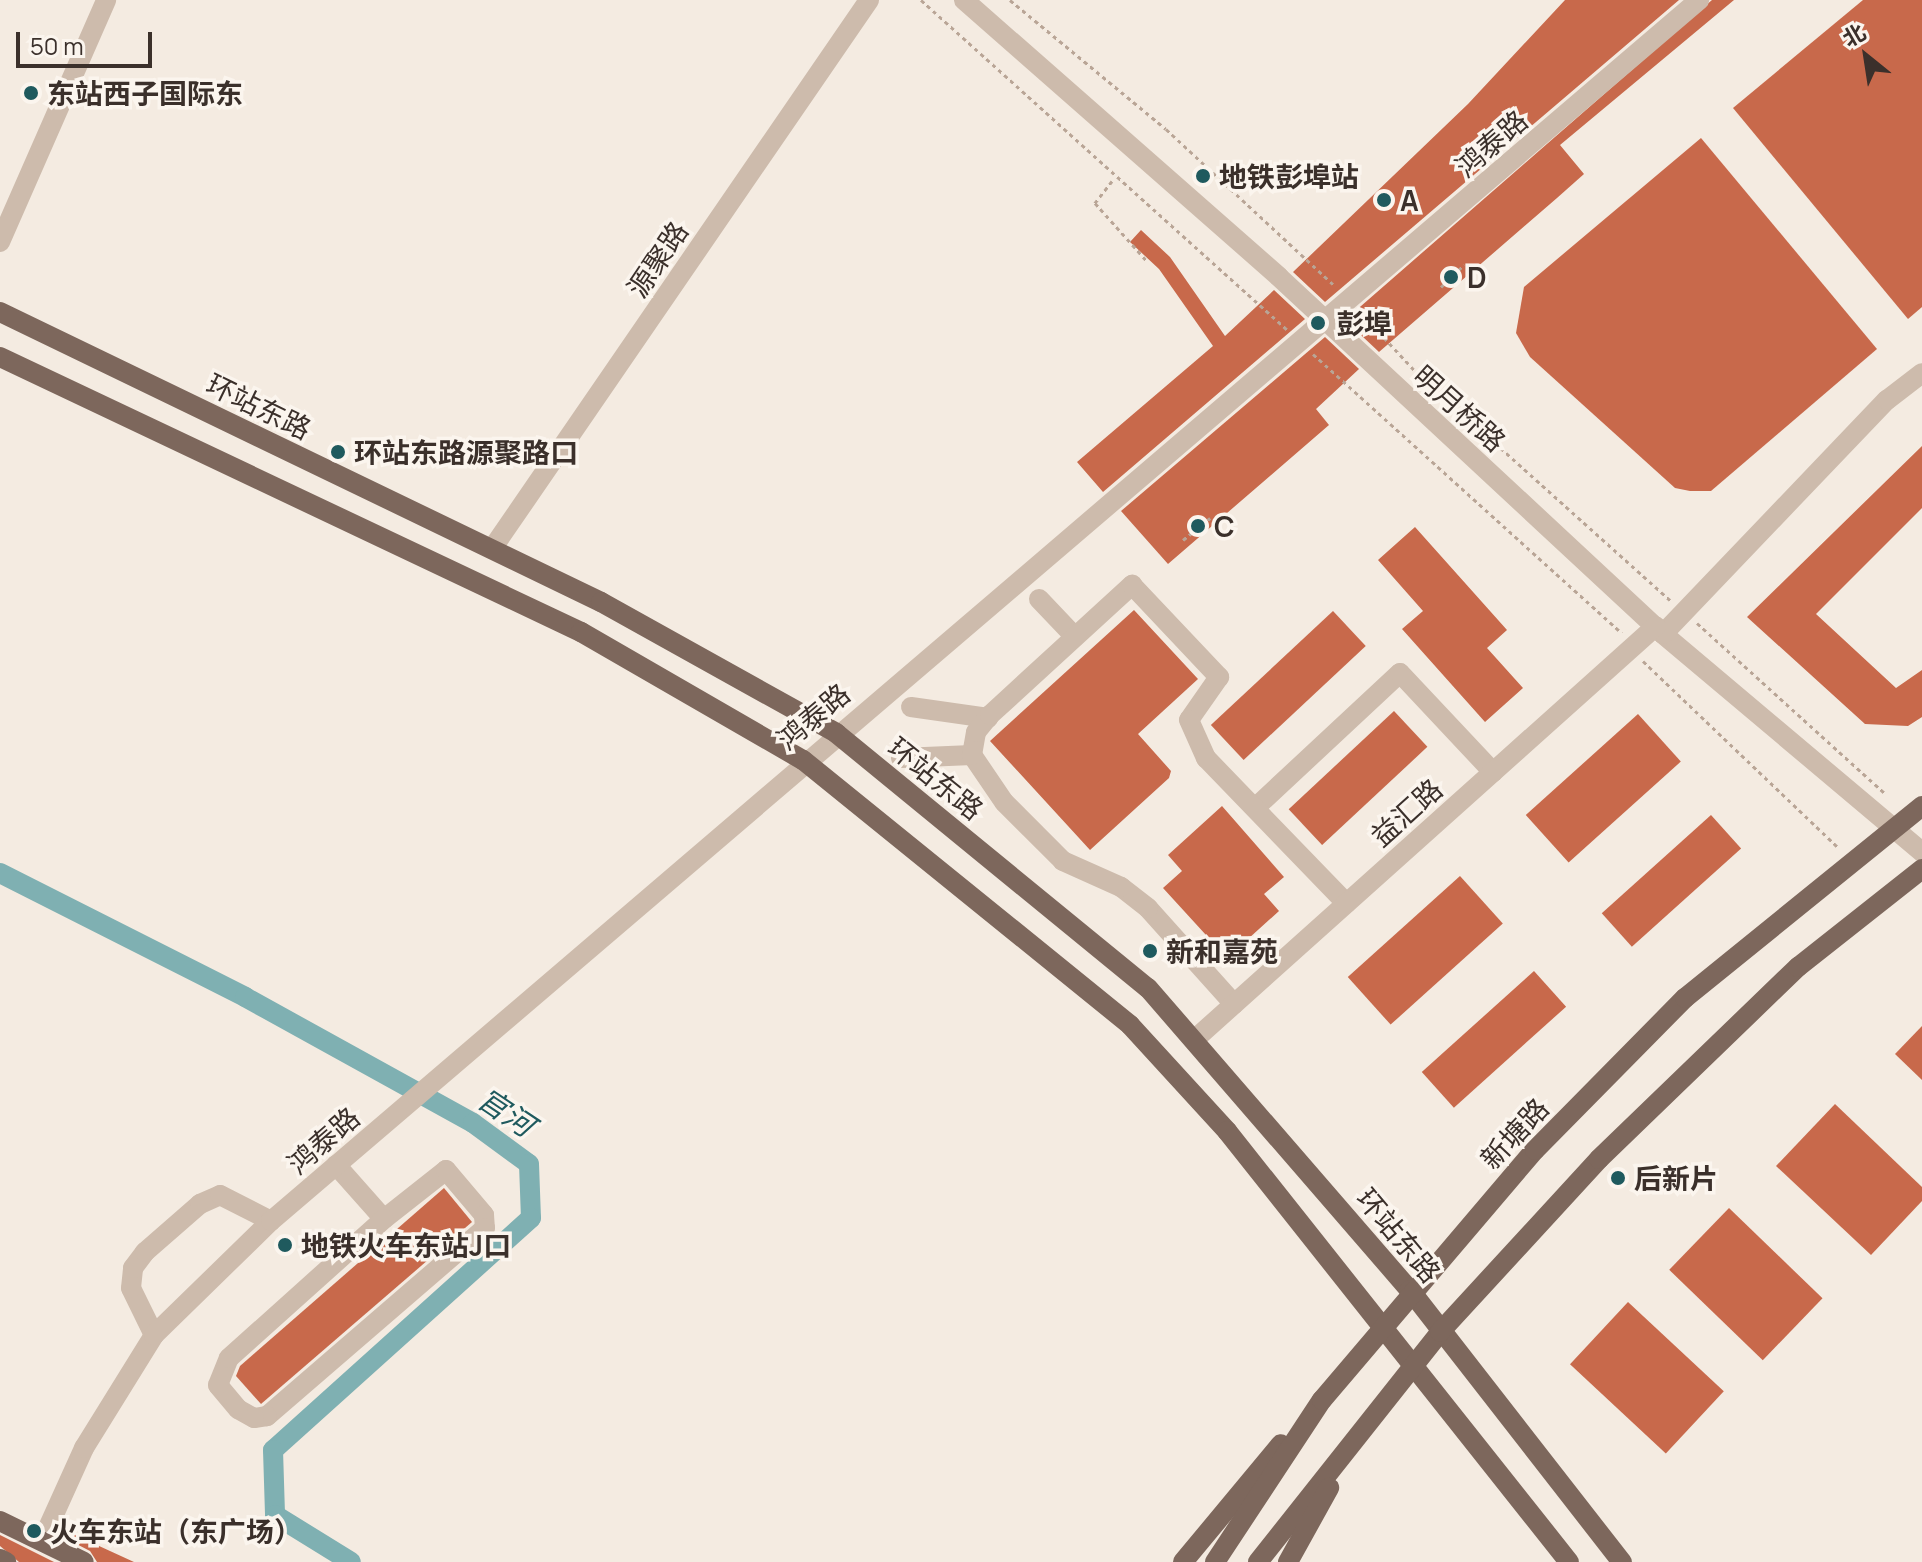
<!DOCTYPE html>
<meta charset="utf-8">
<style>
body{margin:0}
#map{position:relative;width:1922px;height:1562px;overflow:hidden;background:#f4ebe1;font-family:Manrope,"Noto Sans SC",sans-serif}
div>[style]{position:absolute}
.canal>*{height:20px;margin:-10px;padding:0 10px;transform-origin:10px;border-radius:10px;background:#7fb0b2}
.building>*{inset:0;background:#c8694b;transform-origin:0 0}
.path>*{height:3px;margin-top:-1.5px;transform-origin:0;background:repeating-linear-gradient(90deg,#b9a596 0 4px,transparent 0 8px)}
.minor>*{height:20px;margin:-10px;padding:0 10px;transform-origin:10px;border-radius:10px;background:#cdbbac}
.major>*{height:20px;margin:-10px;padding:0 10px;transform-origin:10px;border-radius:10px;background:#7d675c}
.dots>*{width:22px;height:22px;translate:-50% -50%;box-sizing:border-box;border:4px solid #fbf5ee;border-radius:50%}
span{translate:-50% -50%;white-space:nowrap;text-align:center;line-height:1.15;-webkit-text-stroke:7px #fbf5ee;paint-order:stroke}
.poi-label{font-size:28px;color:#3b302b;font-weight:700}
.left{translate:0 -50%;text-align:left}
.street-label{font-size:28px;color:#3b302b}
.water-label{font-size:30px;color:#1f5a5e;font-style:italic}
.north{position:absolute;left:1826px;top:16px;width:80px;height:80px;-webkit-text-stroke:6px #fbf5ee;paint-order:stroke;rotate:330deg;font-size:22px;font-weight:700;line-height:32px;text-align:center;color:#3b302b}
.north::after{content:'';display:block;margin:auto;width:28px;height:36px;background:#3b302b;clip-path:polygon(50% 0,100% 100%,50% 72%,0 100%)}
.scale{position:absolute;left:16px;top:32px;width:136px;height:36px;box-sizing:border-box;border:4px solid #3b302b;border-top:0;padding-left:10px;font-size:24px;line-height:28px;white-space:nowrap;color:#3b302b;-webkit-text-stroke:6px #fbf5ee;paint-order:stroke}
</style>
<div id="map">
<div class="canal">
<i style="left:0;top:873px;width:275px;rotate:26.8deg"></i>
<i style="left:245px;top:997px;width:260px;rotate:28.9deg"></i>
<i style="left:473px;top:1123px;width:69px;rotate:36.2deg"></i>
<i style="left:529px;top:1164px;width:54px;rotate:87.9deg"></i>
<i style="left:531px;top:1218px;width:347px;rotate:138deg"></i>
<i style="left:273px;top:1450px;width:65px;rotate:88.2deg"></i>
<i style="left:275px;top:1515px;width:89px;rotate:31.7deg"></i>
</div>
<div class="building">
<i style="clip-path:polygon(1565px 0,1679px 0,1325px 302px,1293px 272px,1468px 104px)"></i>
<i style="clip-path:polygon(1712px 0,1734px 0,1560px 145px,1584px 174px,1557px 198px,1379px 352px,1345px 320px)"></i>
<i style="clip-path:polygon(1863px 0,1922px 0,1922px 307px,1908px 319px,1733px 108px)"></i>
<i style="clip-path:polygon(1701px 138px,1877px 349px,1711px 491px,1690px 491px,1675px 488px,1530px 357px,1516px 333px,1524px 287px)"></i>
<i style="clip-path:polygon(1141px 230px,1170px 257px,1225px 336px,1274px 290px,1305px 319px,1103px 492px,1077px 462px,1213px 346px,1159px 269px,1130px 242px)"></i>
<i style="clip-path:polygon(1325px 337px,1359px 369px,1316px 409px,1329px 425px,1168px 564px,1121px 511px)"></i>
<i style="clip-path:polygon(1922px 446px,1922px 508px,1816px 614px,1896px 688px,1922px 670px,1922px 717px,1908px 726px,1865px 724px,1747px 617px)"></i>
<i style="clip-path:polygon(1415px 527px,1507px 630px,1487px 648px,1523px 688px,1485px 722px,1402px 629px,1423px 611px,1378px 560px)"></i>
<i style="clip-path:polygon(1134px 610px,1198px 679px,1138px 734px,1171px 771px,1169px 778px,1090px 850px,990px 741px)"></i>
<i style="left:1333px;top:611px;width:48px;height:167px;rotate:47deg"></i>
<i style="left:1394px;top:711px;width:49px;height:144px;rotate:47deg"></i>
<i style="left:1638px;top:714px;width:64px;height:151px;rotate:48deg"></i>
<i style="clip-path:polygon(1222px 806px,1284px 877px,1264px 894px,1279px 911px,1227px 958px,1163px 888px,1182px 871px,1168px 855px)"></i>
<i style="left:1711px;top:815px;width:45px;height:147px;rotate:48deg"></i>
<i style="left:1460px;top:876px;width:64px;height:151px;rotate:48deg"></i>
<i style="left:1534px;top:971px;width:48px;height:151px;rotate:48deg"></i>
<i style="clip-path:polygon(1922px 1026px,1922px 1080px,1895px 1054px)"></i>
<i style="clip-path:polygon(1835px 1104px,1922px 1187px,1922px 1201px,1871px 1255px,1776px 1166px)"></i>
<i style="clip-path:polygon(444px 1188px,472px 1222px,261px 1404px,236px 1376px,240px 1366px)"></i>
<i style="left:1729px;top:1208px;width:130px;height:86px;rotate:44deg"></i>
<i style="left:1628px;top:1302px;width:131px;height:85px;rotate:43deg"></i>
<i style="clip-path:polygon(62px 1529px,134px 1562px,97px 1562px,90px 1551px,59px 1535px)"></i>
<i style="clip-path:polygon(0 1535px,54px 1562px,19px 1562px,0 1546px)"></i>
</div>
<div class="path">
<i style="left:921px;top:0;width:493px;rotate:42deg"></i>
<i style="left:1010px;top:0;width:202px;rotate:39.6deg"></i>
<i style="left:1166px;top:129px;width:231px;rotate:42.9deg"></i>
<i style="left:1112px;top:181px;width:28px;rotate:128deg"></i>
<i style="left:1095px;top:203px;width:76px;rotate:48.2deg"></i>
<i style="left:1441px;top:287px;width:32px;rotate:-44deg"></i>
<i style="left:1362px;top:314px;width:81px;rotate:47deg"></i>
<i style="left:1417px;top:373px;width:340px;rotate:41.9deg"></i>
<i style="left:1313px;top:354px;width:416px;rotate:42.1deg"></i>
<i style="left:1183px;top:540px;width:35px;rotate:-39deg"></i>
<i style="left:1697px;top:623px;width:256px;rotate:42.2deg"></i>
<i style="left:1643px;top:661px;width:272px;rotate:43.7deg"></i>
</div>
<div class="minor">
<i style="left:964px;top:0;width:419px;rotate:41.3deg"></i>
<i style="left:1279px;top:277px;width:524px;rotate:42.91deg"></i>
<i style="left:1663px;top:634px;width:339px;rotate:40.1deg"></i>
<i style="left:0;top:242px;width:264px;rotate:-66.3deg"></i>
<i style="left:492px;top:549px;width:666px;rotate:-55.52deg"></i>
<i style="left:1039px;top:599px;width:52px;rotate:46.5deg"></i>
<i style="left:1663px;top:634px;width:324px;rotate:-46.3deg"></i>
<i style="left:1887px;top:400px;width:44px;rotate:-37.6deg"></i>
<i style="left:911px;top:707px;width:78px;rotate:8.1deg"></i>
<i style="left:901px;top:758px;width:71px;rotate:-2.4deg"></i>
<i style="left:1255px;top:808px;width:198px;rotate:-43deg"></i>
<i style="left:1400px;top:673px;width:136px;rotate:46.8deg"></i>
<i style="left:1234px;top:1004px;width:129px;rotate:-131.9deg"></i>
<i style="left:1148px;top:908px;width:34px;rotate:-142deg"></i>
<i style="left:1121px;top:887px;width:64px;rotate:-155.9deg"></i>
<i style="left:1063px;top:861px;width:83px;rotate:-135deg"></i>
<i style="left:1004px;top:802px;width:57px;rotate:-124.2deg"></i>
<i style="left:972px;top:755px;width:23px;rotate:-80deg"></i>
<i style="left:976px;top:732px;width:22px;rotate:-51deg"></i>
<i style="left:990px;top:715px;width:193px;rotate:-42.5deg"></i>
<i style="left:1132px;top:585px;width:127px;rotate:46.6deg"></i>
<i style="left:1219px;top:677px;width:52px;rotate:124.9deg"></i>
<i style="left:1189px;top:720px;width:42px;rotate:65.9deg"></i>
<i style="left:1206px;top:758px;width:202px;rotate:46deg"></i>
<i style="left:1194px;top:1040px;width:620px;rotate:-41.86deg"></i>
<i style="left:336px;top:1165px;width:72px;rotate:48.4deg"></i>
<i style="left:384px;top:1219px;width:79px;rotate:-38.3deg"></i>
<i style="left:446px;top:1170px;width:59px;rotate:49.8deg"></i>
<i style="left:484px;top:1215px;width:13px;rotate:86deg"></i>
<i style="left:485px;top:1228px;width:288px;rotate:139.2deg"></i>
<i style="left:267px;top:1416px;width:13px;rotate:171deg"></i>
<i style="left:254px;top:1418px;width:18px;rotate:-151deg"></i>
<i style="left:238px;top:1409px;width:31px;rotate:-130deg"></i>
<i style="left:218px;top:1385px;width:29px;rotate:-68deg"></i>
<i style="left:229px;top:1358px;width:208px;rotate:-41.9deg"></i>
<i style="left:154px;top:1335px;width:52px;rotate:-116.1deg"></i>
<i style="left:131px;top:1288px;width:20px;rotate:-84deg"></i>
<i style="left:133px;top:1268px;width:20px;rotate:-53deg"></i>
<i style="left:145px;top:1252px;width:73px;rotate:-41.1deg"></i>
<i style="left:200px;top:1204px;width:22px;rotate:-24deg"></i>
<i style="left:220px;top:1195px;width:57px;rotate:27deg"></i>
<i style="left:42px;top:1541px;width:102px;rotate:-65.7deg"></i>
<i style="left:84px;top:1448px;width:133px;rotate:-58.2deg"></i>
<i style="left:154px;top:1335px;width:163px;rotate:-44.3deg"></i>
<i style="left:271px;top:1221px;width:1879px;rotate:-40.53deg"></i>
</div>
<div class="major">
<i style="left:0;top:312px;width:667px;rotate:25.76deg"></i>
<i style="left:601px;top:602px;width:269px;rotate:29.1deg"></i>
<i style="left:836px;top:733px;width:403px;rotate:39.3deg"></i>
<i style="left:1148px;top:988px;width:400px;rotate:49.1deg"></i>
<i style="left:1410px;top:1290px;width:345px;rotate:52.1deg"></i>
<i style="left:0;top:357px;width:643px;rotate:25.33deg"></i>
<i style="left:581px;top:632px;width:256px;rotate:30deg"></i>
<i style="left:803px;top:760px;width:421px;rotate:39deg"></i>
<i style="left:1130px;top:1025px;width:144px;rotate:47.5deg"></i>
<i style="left:1227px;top:1131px;width:550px;rotate:51.57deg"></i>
<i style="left:0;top:1521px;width:93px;rotate:26deg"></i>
<i style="left:0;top:1559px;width:7px;rotate:27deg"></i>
<i style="left:1183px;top:1562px;width:153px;rotate:-50.3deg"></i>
<i style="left:1215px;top:1562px;width:194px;rotate:-56.6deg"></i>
<i style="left:1322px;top:1400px;width:328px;rotate:-49.6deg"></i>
<i style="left:1535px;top:1150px;width:214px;rotate:-45.4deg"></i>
<i style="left:1685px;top:998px;width:305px;rotate:-39deg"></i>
<i style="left:1258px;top:1562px;width:293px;rotate:-51.6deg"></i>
<i style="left:1440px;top:1332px;width:235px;rotate:-47.4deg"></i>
<i style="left:1599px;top:1159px;width:277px;rotate:-44deg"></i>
<i style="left:1798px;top:967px;width:158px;rotate:-38.3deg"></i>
<i style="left:1288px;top:1562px;width:85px;rotate:-61deg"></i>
</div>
<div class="dots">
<i style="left:31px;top:93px;background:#1f5a5e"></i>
<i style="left:1203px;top:176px;background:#1f5a5e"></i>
<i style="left:1384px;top:200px;background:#1f5a5e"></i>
<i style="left:1451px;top:277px;background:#1f5a5e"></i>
<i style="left:1318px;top:323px;background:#1f5a5e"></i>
<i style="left:338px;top:452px;background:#1f5a5e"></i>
<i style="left:1198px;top:526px;background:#1f5a5e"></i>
<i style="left:1150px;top:951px;background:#1f5a5e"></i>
<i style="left:1618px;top:1178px;background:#1f5a5e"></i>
<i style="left:285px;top:1245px;background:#1f5a5e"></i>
<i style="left:34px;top:1531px;background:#1f5a5e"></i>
</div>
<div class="poi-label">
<span class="left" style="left:47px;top:93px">东站西子国际东</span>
<span class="left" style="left:1219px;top:176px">地铁彭埠站</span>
<span class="left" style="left:1400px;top:200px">A</span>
<span class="left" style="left:1467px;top:277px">D</span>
<span class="left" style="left:1336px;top:323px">彭埠</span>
<span class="left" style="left:354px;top:452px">环站东路源聚路口</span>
<span class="left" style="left:1214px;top:526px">C</span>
<span class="left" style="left:1166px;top:951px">新和嘉苑</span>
<span class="left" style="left:1634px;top:1178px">后新片</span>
<span class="left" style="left:301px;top:1245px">地铁火车东站J口</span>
<span class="left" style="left:50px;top:1531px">火车东站（东广场）</span>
</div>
<div class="street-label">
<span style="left:1491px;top:143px;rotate:-41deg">鸿泰路</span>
<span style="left:657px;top:259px;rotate:-56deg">源聚路</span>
<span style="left:259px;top:406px;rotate:26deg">环站东路</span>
<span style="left:1460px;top:408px;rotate:42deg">明月桥路</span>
<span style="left:813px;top:716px;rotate:-40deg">鸿泰路</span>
<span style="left:936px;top:778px;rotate:39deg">环站东路</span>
<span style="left:1406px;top:812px;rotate:-42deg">益汇路</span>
<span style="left:1514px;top:1133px;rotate:-47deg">新塘路</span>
<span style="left:323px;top:1140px;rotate:-41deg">鸿泰路</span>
<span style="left:1399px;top:1235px;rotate:50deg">环站东路</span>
</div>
<div class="water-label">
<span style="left:506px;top:1112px;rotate:34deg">官河</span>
</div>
<div class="north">北</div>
<div class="scale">50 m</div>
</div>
